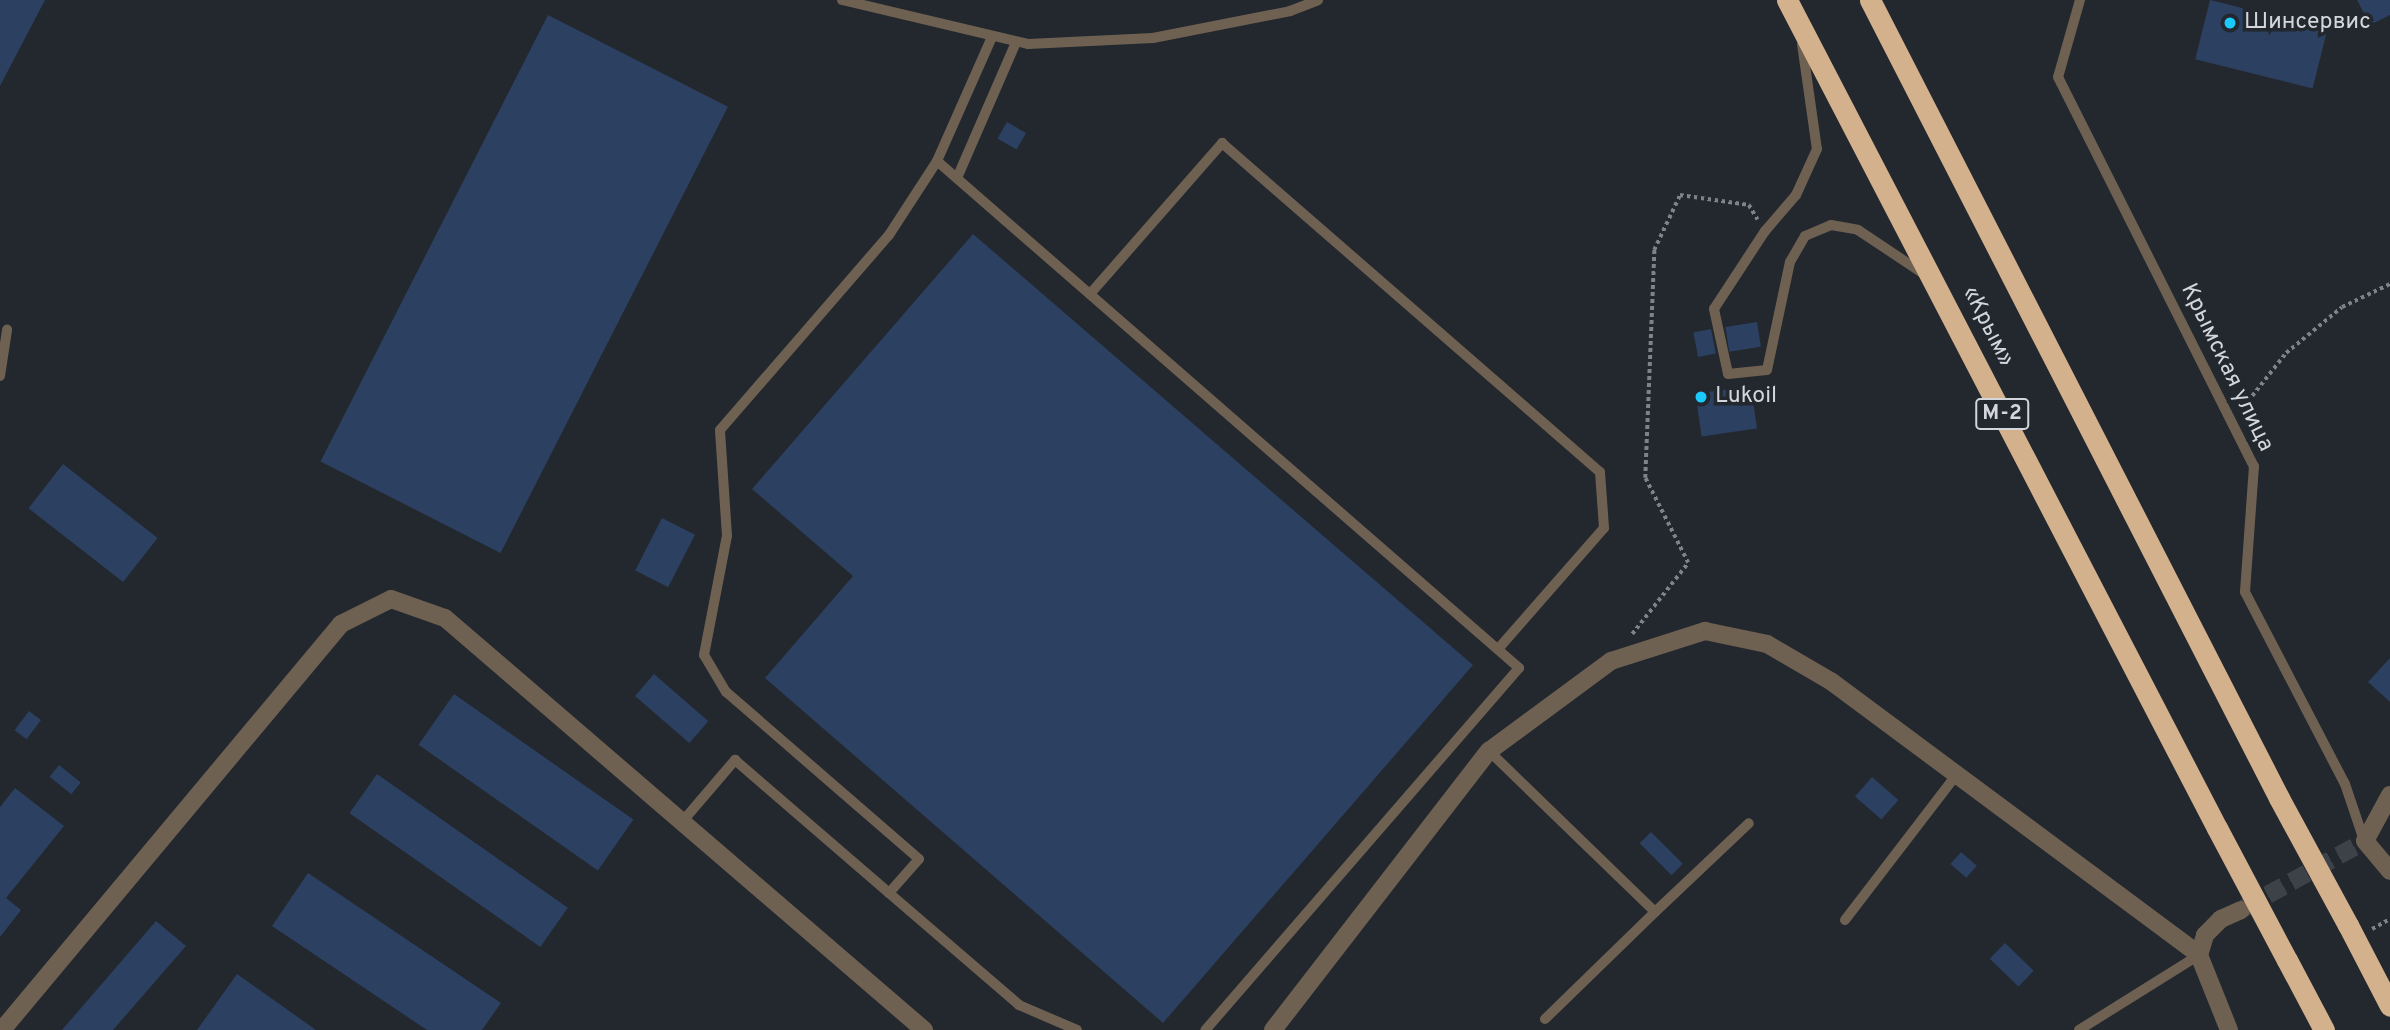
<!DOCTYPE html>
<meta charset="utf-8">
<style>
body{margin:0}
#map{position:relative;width:2390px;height:1030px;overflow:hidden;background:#23272e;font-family:Overpass,sans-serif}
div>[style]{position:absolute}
.building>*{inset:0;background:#2c4061;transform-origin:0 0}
.minor-tunnel>*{height:18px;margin-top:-9px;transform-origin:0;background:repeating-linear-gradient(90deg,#3d4148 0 18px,transparent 0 27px)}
.path>*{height:3.5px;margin-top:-1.75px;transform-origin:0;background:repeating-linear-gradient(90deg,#7f8389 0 3.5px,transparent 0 7px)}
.service>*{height:10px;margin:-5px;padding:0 5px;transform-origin:5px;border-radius:5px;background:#6f6152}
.minor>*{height:18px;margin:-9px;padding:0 9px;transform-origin:9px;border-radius:9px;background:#6f6152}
.tertiary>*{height:18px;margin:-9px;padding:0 9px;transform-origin:9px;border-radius:9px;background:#6f6152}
.motorway>*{height:21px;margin:-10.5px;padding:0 10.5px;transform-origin:10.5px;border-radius:10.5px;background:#d4b18d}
.motorway-bridge>*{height:21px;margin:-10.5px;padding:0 10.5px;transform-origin:10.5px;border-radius:10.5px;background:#d4b18d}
.dots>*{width:19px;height:19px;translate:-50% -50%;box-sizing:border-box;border:4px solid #23272e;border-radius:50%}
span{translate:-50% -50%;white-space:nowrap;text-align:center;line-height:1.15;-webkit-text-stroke:7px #23272e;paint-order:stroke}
.shield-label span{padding:2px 5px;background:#23272e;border:2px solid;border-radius:5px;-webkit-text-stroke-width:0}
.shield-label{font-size:21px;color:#d3d6db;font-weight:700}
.poi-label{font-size:23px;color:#d3d6db}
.left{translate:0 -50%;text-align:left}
.street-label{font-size:23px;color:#d3d6db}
</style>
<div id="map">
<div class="building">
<i style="clip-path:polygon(0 0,45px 0,0 86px)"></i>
<i style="left:2210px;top:0;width:121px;height:61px;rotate:14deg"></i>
<i style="clip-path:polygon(2357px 0,2390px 0,2390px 15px,2370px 25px)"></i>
<i style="left:548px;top:15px;width:202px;height:501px;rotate:27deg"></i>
<i style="left:1007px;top:122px;width:22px;height:19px;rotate:30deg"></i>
<i style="clip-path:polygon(973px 234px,1473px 665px,1163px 1023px,765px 678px,853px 576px,752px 489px)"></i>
<i style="left:1757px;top:322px;width:25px;height:32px;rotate:81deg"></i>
<i style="left:1711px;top:329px;width:25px;height:18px;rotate:79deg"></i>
<i style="left:1751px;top:386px;width:43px;height:56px;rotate:82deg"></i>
<i style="left:63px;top:464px;width:120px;height:56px;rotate:38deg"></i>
<i style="left:662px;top:518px;width:37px;height:59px;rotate:27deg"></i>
<i style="clip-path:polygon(2390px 658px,2390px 702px,2368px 682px)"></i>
<i style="left:654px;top:674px;width:72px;height:29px;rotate:41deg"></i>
<i style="left:454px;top:694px;width:219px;height:62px;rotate:35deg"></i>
<i style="left:29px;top:711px;width:15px;height:24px;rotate:37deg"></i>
<i style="left:59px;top:765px;width:28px;height:15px;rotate:39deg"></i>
<i style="left:377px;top:774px;width:233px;height:48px;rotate:35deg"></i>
<i style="left:1872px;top:777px;width:35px;height:26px;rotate:41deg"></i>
<i style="clip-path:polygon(15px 788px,64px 826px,6px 898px,21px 910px,0 937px,0 807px)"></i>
<i style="left:1651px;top:832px;width:45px;height:16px;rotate:45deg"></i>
<i style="left:1961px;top:852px;width:21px;height:16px;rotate:41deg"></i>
<i style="clip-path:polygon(308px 873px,501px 1003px,482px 1030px,427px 1030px,272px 926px)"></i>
<i style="clip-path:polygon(156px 921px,186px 946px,113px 1030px,62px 1030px)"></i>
<i style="left:2005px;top:943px;width:40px;height:22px;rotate:44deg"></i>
<i style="clip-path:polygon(237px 974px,316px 1030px,197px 1030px)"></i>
</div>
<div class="minor-tunnel">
<i style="left:2244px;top:908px;width:138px;rotate:-29deg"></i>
</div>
<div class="path">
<i style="left:2243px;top:414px;width:20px;rotate:-63deg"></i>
<i style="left:2252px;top:396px;width:55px;rotate:-51.7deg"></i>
<i style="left:2286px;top:353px;width:72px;rotate:-39.4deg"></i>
<i style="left:2342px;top:307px;width:53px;rotate:-25.6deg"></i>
<i style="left:1632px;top:634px;width:90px;rotate:-51.7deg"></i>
<i style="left:1688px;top:563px;width:95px;rotate:-116.8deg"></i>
<i style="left:1645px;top:478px;width:228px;rotate:-87.7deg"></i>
<i style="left:1654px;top:250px;width:61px;rotate:-64.7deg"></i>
<i style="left:1680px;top:195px;width:70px;rotate:8.2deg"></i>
<i style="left:1749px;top:205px;width:17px;rotate:59deg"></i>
<i style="left:2372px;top:929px;width:21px;rotate:-29deg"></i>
</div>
<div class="service">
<i style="left:842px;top:0;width:191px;rotate:13.3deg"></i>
<i style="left:1028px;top:44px;width:125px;rotate:-2.7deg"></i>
<i style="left:1153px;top:38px;width:140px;rotate:-11.1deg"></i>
<i style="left:1290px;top:11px;width:30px;rotate:-21deg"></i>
<i style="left:2080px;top:0;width:80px;rotate:105.9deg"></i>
<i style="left:2058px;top:77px;width:436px;rotate:63.3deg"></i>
<i style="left:2254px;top:466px;width:126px;rotate:94.1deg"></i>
<i style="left:2245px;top:592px;width:216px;rotate:62.5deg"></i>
<i style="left:2345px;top:784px;width:59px;rotate:71.3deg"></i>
<i style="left:1802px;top:44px;width:106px;rotate:81.9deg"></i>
<i style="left:1817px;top:149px;width:51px;rotate:114.5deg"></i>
<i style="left:1796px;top:195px;width:48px;rotate:130.7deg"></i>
<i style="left:1765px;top:231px;width:93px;rotate:123.2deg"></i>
<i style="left:1714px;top:309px;width:66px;rotate:77.8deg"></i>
<i style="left:1728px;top:374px;width:39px;rotate:-6deg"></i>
<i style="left:1767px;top:370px;width:110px;rotate:-78deg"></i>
<i style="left:1790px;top:262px;width:30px;rotate:-60deg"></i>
<i style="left:1805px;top:236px;width:28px;rotate:-23deg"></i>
<i style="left:1831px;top:225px;width:27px;rotate:10deg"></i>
<i style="left:1858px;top:230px;width:79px;rotate:33.7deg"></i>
<i style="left:937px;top:161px;width:772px;rotate:41.06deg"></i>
<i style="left:1519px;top:668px;width:479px;rotate:130.9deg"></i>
<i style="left:957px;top:178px;width:148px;rotate:-66.5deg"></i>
<i style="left:1090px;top:294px;width:201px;rotate:-48.8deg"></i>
<i style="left:1222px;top:143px;width:501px;rotate:41.04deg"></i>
<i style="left:1600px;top:472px;width:56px;rotate:85.9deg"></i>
<i style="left:1604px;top:528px;width:161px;rotate:131.2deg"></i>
<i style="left:0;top:376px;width:47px;rotate:-81.3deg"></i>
<i style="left:1489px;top:751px;width:231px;rotate:44.1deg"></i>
<i style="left:1655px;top:912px;width:129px;rotate:-43.4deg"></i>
<i style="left:682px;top:822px;width:82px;rotate:-49.5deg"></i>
<i style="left:735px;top:760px;width:203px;rotate:40.8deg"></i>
<i style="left:889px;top:893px;width:45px;rotate:-48.6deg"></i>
<i style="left:919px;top:859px;width:255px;rotate:-139.1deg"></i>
<i style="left:726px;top:692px;width:43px;rotate:-120.7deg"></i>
<i style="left:704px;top:655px;width:121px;rotate:-79.1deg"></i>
<i style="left:727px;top:536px;width:106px;rotate:-93.8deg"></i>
<i style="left:720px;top:430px;width:258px;rotate:-49.1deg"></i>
<i style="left:889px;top:235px;width:88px;rotate:-57deg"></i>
<i style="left:937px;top:161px;width:133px;rotate:-66.1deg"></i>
<i style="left:889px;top:893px;width:172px;rotate:40.7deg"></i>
<i style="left:1019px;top:1005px;width:63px;rotate:23.3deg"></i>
<i style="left:1845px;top:920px;width:184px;rotate:-52.5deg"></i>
<i style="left:1545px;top:1019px;width:153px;rotate:-44.2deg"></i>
<i style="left:2079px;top:1030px;width:142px;rotate:-32deg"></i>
</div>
<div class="minor">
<i style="left:2390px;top:795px;width:52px;rotate:118.5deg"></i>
<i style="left:2365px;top:841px;width:39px;rotate:50deg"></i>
<i style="left:1273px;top:1030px;width:353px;rotate:-52.3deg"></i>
<i style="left:1489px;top:751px;width:152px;rotate:-36.4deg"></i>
<i style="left:1611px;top:661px;width:99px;rotate:-17.7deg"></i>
<i style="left:1705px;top:631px;width:63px;rotate:11.8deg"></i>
<i style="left:1767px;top:644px;width:75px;rotate:30.3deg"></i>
<i style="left:1832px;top:682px;width:457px;rotate:36.6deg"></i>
<i style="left:2229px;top:1030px;width:81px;rotate:-111.8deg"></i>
<i style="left:2199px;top:955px;width:21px;rotate:-73deg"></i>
<i style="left:2205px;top:935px;width:23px;rotate:-45deg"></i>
<i style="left:2221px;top:919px;width:22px;rotate:-24deg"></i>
</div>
<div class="tertiary">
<i style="left:2px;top:1030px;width:529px;rotate:-50.14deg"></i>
<i style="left:341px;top:624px;width:56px;rotate:-26.6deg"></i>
<i style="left:391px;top:599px;width:57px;rotate:19.4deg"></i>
<i style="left:445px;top:618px;width:632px;rotate:40.7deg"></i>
</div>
<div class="motorway">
<i style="left:1787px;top:0;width:933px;rotate:62.56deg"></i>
<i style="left:1870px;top:0;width:897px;rotate:62.86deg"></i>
<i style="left:2348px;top:925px;width:91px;rotate:62.6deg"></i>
<i style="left:2287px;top:960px;width:79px;rotate:62.1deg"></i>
</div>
<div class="motorway-bridge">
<i style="left:2279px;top:798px;width:145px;rotate:61.5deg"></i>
<i style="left:2217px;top:828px;width:149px;rotate:62.1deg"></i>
</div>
<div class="dots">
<i style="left:2230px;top:23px;background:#1acafc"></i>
<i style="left:1701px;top:397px;background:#1acafc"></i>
</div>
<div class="shield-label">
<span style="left:2002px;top:414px">М-2</span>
</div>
<div class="poi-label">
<span class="left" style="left:2244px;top:23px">Шинсервис</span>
<span class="left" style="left:1715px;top:397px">Lukoil</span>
</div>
<div class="street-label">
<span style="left:1987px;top:327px;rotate:63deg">«Крым»</span>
<span style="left:2226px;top:368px;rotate:64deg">Крымская улица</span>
</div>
</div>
